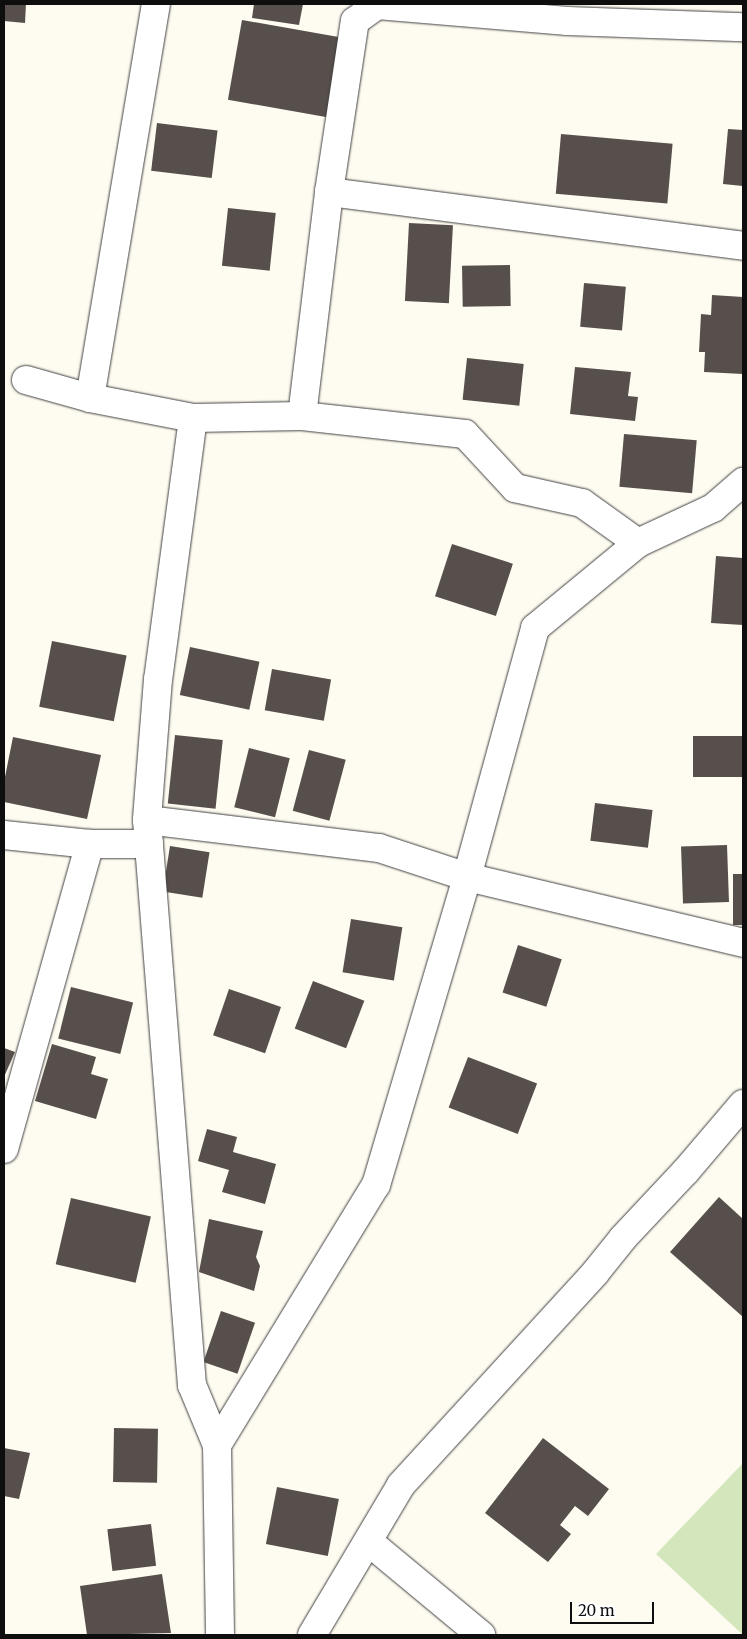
<!DOCTYPE html>
<style>
body{margin:0}
#map{position:relative;width:747px;height:1639px;overflow:hidden;background:#fefbf1;font-family:Merriweather,serif}
div>[style]{position:absolute}
.green>*{inset:0;background:#d4e7bc}
.building>*{inset:0;background:#574f4b;transform-origin:0 0}
.roads{filter:drop-shadow(0 0 1px #414141) drop-shadow(0 0 1px #414141)}
.minor>*{height:28px;margin:-14px;padding:0 14px;transform-origin:14px;border-radius:14px;background:#fff}
span{translate:-50% -50%;white-space:nowrap;text-align:center;line-height:1.15;-webkit-text-stroke:5px #fff;paint-order:stroke}
.frame{position:absolute;inset:0;border:5px solid #0e0e0e;pointer-events:none}
.scale{position:absolute;left:570px;top:1602px;width:84px;height:22px;box-sizing:border-box;border:2px solid #0e0e0e;border-top:0;padding-left:6px;font-size:15px;line-height:18px;white-space:nowrap;color:#0e0e0e;-webkit-text-stroke:4px #fff;paint-order:stroke}
</style>
<div id="map">
<div class="green">
<i style="clip-path:polygon(743px 1463px,743px 1635px,656px 1554px)"></i>
</div>
<div class="building">
<i style="clip-path:polygon(4px 4px,26px 4px,25px 23px,4px 21px)"></i>
<i style="clip-path:polygon(254px 4px,303px 4px,299px 25px,252px 18px)"></i>
<i style="left:242px;top:20px;width:108px;height:81px;rotate:10deg"></i>
<i style="left:157px;top:123px;width:61px;height:48px;rotate:7deg"></i>
<i style="clip-path:polygon(728px 129px,743px 130px,743px 186px,723px 184px)"></i>
<i style="left:561px;top:134px;width:112px;height:60px;rotate:5deg"></i>
<i style="left:228px;top:208px;width:48px;height:58px;rotate:6deg"></i>
<i style="left:409px;top:223px;width:44px;height:78px;rotate:3deg"></i>
<i style="left:510px;top:265px;width:41px;height:48px;rotate:89deg"></i>
<i style="left:584px;top:283px;width:42px;height:44px;rotate:5deg"></i>
<i style="clip-path:polygon(712px 295px,743px 297px,743px 374px,704px 372px,705px 352px,699px 352px,701px 314px,711px 315px)"></i>
<i style="left:467px;top:358px;width:57px;height:42px;rotate:6deg"></i>
<i style="clip-path:polygon(575px 367px,631px 372px,628px 396px,638px 397px,635px 421px,570px 414px)"></i>
<i style="left:624px;top:434px;width:73px;height:53px;rotate:5deg"></i>
<i style="left:452px;top:544px;width:64px;height:55px;rotate:18deg"></i>
<i style="clip-path:polygon(716px 556px,743px 558px,743px 625px,711px 623px)"></i>
<i style="left:52px;top:641px;width:76px;height:67px;rotate:11deg"></i>
<i style="left:190px;top:647px;width:71px;height:49px;rotate:12deg"></i>
<i style="left:272px;top:669px;width:60px;height:42px;rotate:10deg"></i>
<i style="left:175px;top:735px;width:48px;height:69px;rotate:6deg"></i>
<i style="left:743px;top:736px;width:41px;height:50px;rotate:90deg"></i>
<i style="clip-path:polygon(13px 737px,101px 755px,87px 819px,4px 802px,4px 782px)"></i>
<i style="left:249px;top:748px;width:42px;height:61px;rotate:14deg"></i>
<i style="left:309px;top:750px;width:38px;height:63px;rotate:15deg"></i>
<i style="left:595px;top:803px;width:58px;height:38px;rotate:7deg"></i>
<i style="left:727px;top:845px;width:57px;height:46px;rotate:88deg"></i>
<i style="left:170px;top:846px;width:40px;height:46px;rotate:9deg"></i>
<i style="left:733px;top:874px;width:10px;height:51px"></i>
<i style="left:351px;top:919px;width:52px;height:54px;rotate:9deg"></i>
<i style="left:518px;top:945px;width:46px;height:50px;rotate:18deg"></i>
<i style="left:313px;top:981px;width:55px;height:51px;rotate:21deg"></i>
<i style="left:71px;top:987px;width:64px;height:53px;rotate:14deg"></i>
<i style="left:229px;top:989px;width:55px;height:49px;rotate:19deg"></i>
<i style="clip-path:polygon(52px 1044px,96px 1057px,91px 1074px,108px 1079px,96px 1119px,35px 1101px)"></i>
<i style="clip-path:polygon(4px 1048px,15px 1052px,4px 1077px)"></i>
<i style="left:468px;top:1057px;width:74px;height:54px;rotate:21deg"></i>
<i style="clip-path:polygon(207px 1129px,237px 1137px,233px 1152px,276px 1164px,265px 1204px,222px 1192px,229px 1170px,198px 1161px)"></i>
<i style="clip-path:polygon(719px 1197px,743px 1219px,743px 1317px,670px 1252px)"></i>
<i style="left:71px;top:1198px;width:82px;height:68px;rotate:13deg"></i>
<i style="clip-path:polygon(209px 1219px,263px 1231px,256px 1257px,260px 1266px,254px 1291px,199px 1272px)"></i>
<i style="left:221px;top:1311px;width:36px;height:54px;rotate:19deg"></i>
<i style="left:114px;top:1428px;width:44px;height:54px;rotate:1deg"></i>
<i style="clip-path:polygon(543px 1438px,609px 1489px,588px 1516px,575px 1506px,560px 1525px,571px 1534px,548px 1562px,485px 1513px)"></i>
<i style="clip-path:polygon(4px 1448px,30px 1453px,19px 1499px,4px 1496px)"></i>
<i style="left:277px;top:1487px;width:63px;height:58px;rotate:11deg"></i>
<i style="left:151px;top:1524px;width:42px;height:44px;rotate:83deg"></i>
<i style="clip-path:polygon(162px 1574px,171px 1633px,87px 1635px,80px 1586px)"></i>
</div>
<div class="roads">
<div class="minor">
<i style="left:329px;top:192px;width:418px;rotate:7.4deg"></i>
<i style="left:26px;top:380px;width:66px;rotate:15.7deg"></i>
<i style="left:90px;top:398px;width:105px;rotate:11deg"></i>
<i style="left:193px;top:418px;width:109px;rotate:-1.1deg"></i>
<i style="left:302px;top:416px;width:164px;rotate:6.3deg"></i>
<i style="left:465px;top:434px;width:74px;rotate:47.2deg"></i>
<i style="left:515px;top:488px;width:69px;rotate:12.6deg"></i>
<i style="left:582px;top:503px;width:69px;rotate:35.5deg"></i>
<i style="left:90px;top:398px;width:399px;rotate:-80.5deg"></i>
<i style="left:302px;top:416px;width:226px;rotate:-83.1deg"></i>
<i style="left:329px;top:192px;width:173px;rotate:-81.4deg"></i>
<i style="left:355px;top:21px;width:27px;rotate:-36deg"></i>
<i style="left:377px;top:5px;width:191px;rotate:4.8deg"></i>
<i style="left:567px;top:21px;width:176px;rotate:2deg"></i>
<i style="left:193px;top:418px;width:263px;rotate:97.6deg"></i>
<i style="left:158px;top:679px;width:141px;rotate:94.5deg"></i>
<i style="left:147px;top:820px;width:567px;rotate:85.45deg"></i>
<i style="left:192px;top:1385px;width:65px;rotate:67.4deg"></i>
<i style="left:147px;top:820px;width:234px;rotate:6.9deg"></i>
<i style="left:379px;top:848px;width:93px;rotate:18.2deg"></i>
<i style="left:467px;top:877px;width:284px;rotate:13.4deg"></i>
<i style="left:4px;top:835px;width:86px;rotate:6deg"></i>
<i style="left:90px;top:844px;width:59px"></i>
<i style="left:4px;top:1149px;width:317px;rotate:-74.3deg"></i>
<i style="left:369px;top:1542px;width:146px;rotate:39.7deg"></i>
<i style="left:220px;top:1635px;width:190px;rotate:-90.9deg"></i>
<i style="left:217px;top:1445px;width:305px;rotate:-58.6deg"></i>
<i style="left:376px;top:1185px;width:321px;rotate:-73.5deg"></i>
<i style="left:467px;top:877px;width:258px;rotate:-74.7deg"></i>
<i style="left:535px;top:628px;width:134px;rotate:-39.5deg"></i>
<i style="left:638px;top:543px;width:83px;rotate:-25deg"></i>
<i style="left:713px;top:508px;width:40px;rotate:-41deg"></i>
<i style="left:312px;top:1635px;width:174px;rotate:-59.3deg"></i>
<i style="left:401px;top:1485px;width:287px;rotate:-47.5deg"></i>
<i style="left:595px;top:1273px;width:45px;rotate:-51.3deg"></i>
<i style="left:623px;top:1238px;width:92px;rotate:-46.8deg"></i>
<i style="left:686px;top:1171px;width:88px;rotate:-49.6deg"></i>
</div>
</div>
<div class="frame"></div>
<div class="scale">20 m</div>
</div>
